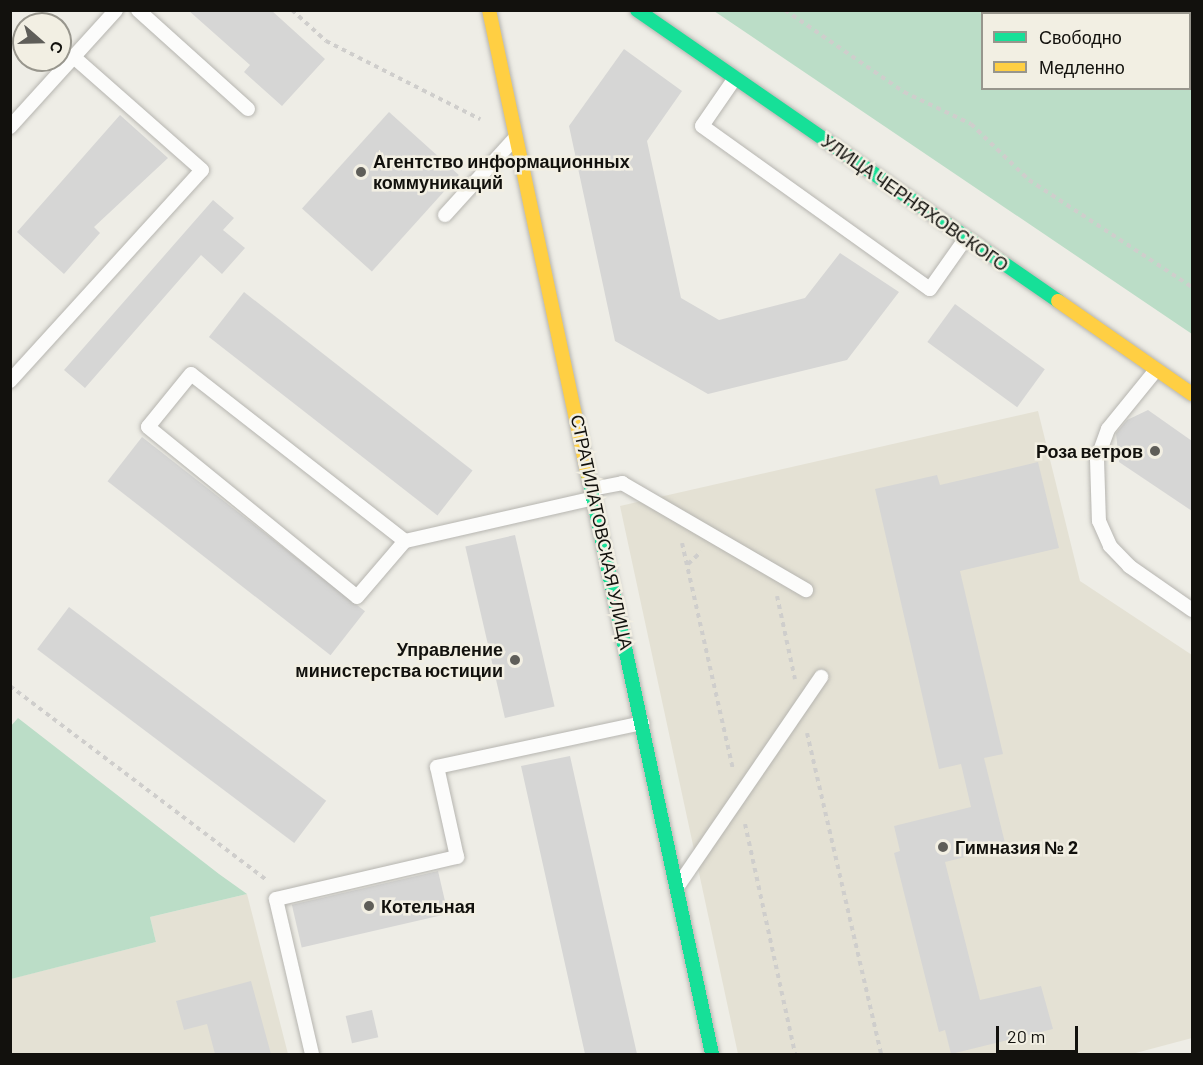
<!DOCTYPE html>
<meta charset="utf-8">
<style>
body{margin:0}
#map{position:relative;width:1203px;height:1065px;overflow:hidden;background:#eeede6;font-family:Barlow,sans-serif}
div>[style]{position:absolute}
.built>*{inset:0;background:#e4e1d4}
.green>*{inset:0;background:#bbddc7}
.building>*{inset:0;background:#d6d6d5;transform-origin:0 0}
.path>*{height:4px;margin-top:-2px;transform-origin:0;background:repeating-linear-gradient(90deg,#cfcecc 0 4.5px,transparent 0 9px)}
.roads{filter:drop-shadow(0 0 2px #b6b5b0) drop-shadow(0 0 2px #b6b5b0)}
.lane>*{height:14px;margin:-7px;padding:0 7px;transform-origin:7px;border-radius:7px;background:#fcfcfb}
.fast>*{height:14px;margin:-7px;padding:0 7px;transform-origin:7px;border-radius:7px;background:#16e098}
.slow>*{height:14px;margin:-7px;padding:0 7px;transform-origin:7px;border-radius:7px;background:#ffcf43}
.dots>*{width:16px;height:16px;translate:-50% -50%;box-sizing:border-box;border:3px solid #f2efe3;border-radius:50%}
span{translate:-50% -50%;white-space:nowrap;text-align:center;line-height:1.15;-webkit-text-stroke:5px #f2efe3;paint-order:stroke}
.poi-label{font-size:18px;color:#12110d;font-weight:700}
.left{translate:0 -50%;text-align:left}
.right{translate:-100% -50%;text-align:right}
.street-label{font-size:18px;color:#12110d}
.frame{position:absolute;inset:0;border:12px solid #12110d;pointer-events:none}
.legend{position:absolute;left:981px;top:12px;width:210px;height:78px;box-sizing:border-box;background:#f2efe3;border:2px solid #98968d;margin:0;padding:8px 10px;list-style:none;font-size:18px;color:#12110d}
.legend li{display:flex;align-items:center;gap:12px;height:30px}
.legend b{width:30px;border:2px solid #98968d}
.north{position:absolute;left:12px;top:12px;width:60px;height:60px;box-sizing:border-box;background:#f2efe3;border:2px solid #98968d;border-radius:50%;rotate:110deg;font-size:16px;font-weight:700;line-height:24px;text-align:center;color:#12110d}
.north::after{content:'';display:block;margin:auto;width:21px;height:27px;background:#5f5e59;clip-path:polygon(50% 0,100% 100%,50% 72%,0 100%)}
.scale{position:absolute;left:996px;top:1026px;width:82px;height:27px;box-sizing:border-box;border:3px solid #12110d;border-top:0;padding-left:8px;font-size:18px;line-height:21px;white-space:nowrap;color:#12110d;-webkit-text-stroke:4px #f2efe3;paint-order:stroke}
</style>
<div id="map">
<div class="built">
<i style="clip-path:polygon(1038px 411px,1080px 581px,1192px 655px,1192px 1038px,1132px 1054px,738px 1054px,620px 506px)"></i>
<i style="clip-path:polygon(247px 894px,288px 1054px,12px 1054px,10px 979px,156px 942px,150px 917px)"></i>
</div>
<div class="green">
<i style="clip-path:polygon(evenodd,714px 11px,1192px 11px,1192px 334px,714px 11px,982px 14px,1190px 14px,1190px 88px,982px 88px,982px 14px)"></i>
<i style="clip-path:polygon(18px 718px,219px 874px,247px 894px,150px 917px,156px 942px,11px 979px,10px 727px)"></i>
</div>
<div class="building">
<i style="clip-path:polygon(188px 10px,271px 10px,325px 59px,282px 106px,244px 72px,250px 65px)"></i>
<i style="clip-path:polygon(624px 49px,682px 91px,647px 141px,681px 298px,719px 320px,805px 298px,840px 253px,899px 292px,847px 360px,708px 394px,615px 341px,569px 126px)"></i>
<i style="left:389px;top:112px;width:94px;height:130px;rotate:42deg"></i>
<i style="clip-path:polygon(120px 115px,168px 158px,94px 227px,100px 233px,64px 274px,17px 232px)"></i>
<i style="clip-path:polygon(213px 200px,234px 218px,223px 230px,245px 248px,222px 274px,201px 255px,85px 388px,64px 370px)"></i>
<i style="left:244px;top:292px;width:290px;height:57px;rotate:38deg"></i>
<i style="left:955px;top:304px;width:111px;height:47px;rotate:36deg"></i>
<i style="clip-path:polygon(1148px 410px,1192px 441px,1192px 511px,1119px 462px,1116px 433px,1127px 420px)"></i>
<i style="left:142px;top:437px;width:283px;height:56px;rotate:38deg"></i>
<i style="clip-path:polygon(1038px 462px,1059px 548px,960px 571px,1003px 754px,984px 758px,1006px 847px,945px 862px,980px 1000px,1041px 986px,1053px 1029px,951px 1054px,945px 1030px,939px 1032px,894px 853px,900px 851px,894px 826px,971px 807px,961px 764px,939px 769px,875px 489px,937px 475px,940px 485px)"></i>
<i style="left:515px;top:535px;width:176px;height:51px;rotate:77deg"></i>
<i style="left:69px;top:607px;width:322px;height:53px;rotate:37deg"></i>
<i style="clip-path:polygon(570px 756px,605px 913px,637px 1054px,585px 1054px,521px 766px)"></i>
<i style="left:438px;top:871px;width:44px;height:150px;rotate:77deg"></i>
<i style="clip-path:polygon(251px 981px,271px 1054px,215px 1054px,207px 1024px,184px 1030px,176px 1001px)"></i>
<i style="left:372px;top:1010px;width:28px;height:27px;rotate:77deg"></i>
</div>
<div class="path">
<i style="left:292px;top:10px;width:46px;rotate:42.4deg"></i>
<i style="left:326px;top:41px;width:173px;rotate:26.9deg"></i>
<i style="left:785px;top:10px;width:145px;rotate:34.6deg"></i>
<i style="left:904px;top:92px;width:74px;rotate:25.5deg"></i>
<i style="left:971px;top:124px;width:81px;rotate:44deg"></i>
<i style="left:1029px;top:180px;width:195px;rotate:33.3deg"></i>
<i style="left:682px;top:543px;width:232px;rotate:77.3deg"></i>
<i style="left:688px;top:564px;width:18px;rotate:-43deg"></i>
<i style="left:777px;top:596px;width:85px;rotate:77.8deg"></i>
<i style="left:10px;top:686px;width:323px;rotate:37.1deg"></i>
<i style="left:807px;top:733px;width:329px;rotate:77deg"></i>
<i style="left:745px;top:824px;width:235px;rotate:77.7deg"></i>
</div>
<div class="roads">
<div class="lane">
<i style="left:138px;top:10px;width:148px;rotate:42deg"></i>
<i style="left:735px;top:78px;width:58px;rotate:124.5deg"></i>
<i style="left:702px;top:126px;width:280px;rotate:35.6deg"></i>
<i style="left:930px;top:289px;width:62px;rotate:-54.8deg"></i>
<i style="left:10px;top:127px;width:158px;rotate:-47.8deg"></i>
<i style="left:445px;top:215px;width:104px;rotate:-47.7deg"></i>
<i style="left:1156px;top:370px;width:76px;rotate:129.1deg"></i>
<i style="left:1108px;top:429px;width:32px;rotate:110deg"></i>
<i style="left:1097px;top:459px;width:62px;rotate:88.2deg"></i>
<i style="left:1099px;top:521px;width:27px;rotate:66deg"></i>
<i style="left:1110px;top:546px;width:28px;rotate:46deg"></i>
<i style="left:1129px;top:566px;width:77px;rotate:34.9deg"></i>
<i style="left:10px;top:381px;width:285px;rotate:-47.7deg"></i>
<i style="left:202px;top:170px;width:171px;rotate:-138.6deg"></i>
<i style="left:592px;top:489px;width:31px;rotate:-11deg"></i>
<i style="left:622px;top:483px;width:213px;rotate:30.2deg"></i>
<i style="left:405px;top:541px;width:271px;rotate:-142deg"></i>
<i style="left:191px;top:374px;width:68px;rotate:129.1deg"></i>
<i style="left:148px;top:427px;width:269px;rotate:39.1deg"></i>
<i style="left:357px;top:597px;width:74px;rotate:-49.4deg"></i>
<i style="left:405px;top:541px;width:194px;rotate:-12.8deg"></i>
<i style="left:680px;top:883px;width:250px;rotate:-55.6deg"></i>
<i style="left:312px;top:1054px;width:159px;rotate:-103.1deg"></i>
<i style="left:276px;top:899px;width:186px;rotate:-13.1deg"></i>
<i style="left:457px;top:857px;width:92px;rotate:-102.5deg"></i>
<i style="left:437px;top:767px;width:210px;rotate:-12.1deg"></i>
</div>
<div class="fast">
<i style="left:637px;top:10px;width:512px;rotate:34.65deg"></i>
<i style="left:588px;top:475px;width:592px;rotate:77.91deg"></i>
</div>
<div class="slow">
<i style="left:489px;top:10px;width:475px;rotate:78deg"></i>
<i style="left:1058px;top:301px;width:163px;rotate:34.8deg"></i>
</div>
</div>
<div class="dots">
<i style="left:361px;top:172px;background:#5f5e59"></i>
<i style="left:1155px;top:451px;background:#5f5e59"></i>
<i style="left:515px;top:660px;background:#5f5e59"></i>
<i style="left:943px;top:847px;background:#5f5e59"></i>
<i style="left:369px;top:906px;background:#5f5e59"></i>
</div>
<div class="poi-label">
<span class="left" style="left:373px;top:172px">Агентство информационных<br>коммуникаций</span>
<span class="right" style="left:1143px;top:451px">Роза ветров</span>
<span class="right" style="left:503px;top:660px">Управление<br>министерства юстиции</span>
<span class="left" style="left:955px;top:847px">Гимназия № 2</span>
<span class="left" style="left:381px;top:906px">Котельная</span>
</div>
<div class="street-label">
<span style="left:915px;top:203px;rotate:35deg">УЛИЦА ЧЕРНЯХОВСКОГО</span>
<span style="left:602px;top:532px;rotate:78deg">СТРАТИЛАТОВСКАЯ УЛИЦА</span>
</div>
<div class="frame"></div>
<ul class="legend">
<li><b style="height:8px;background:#16e098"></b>Свободно</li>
<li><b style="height:8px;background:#ffcf43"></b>Медленно</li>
</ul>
<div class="north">С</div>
<div class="scale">20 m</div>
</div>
